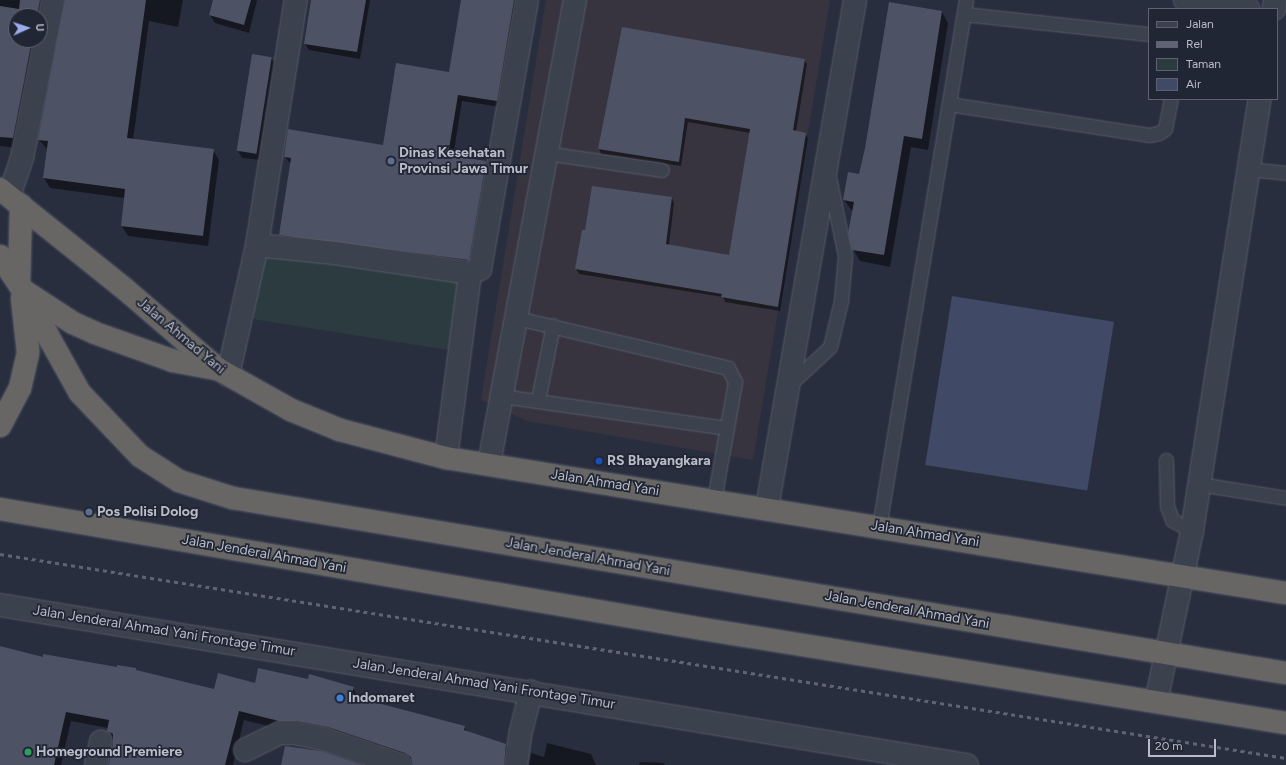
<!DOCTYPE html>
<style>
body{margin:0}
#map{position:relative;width:1286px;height:765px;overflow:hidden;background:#292e3e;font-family:Figtree,sans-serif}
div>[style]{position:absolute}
.medical>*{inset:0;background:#373440}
.green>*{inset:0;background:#2c3b40;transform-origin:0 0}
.water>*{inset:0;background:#404965;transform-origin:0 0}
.shadow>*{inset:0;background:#0007}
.building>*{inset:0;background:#4d5265;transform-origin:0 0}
.roads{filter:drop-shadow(0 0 1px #575c69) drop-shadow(0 0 1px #575c69)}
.service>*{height:13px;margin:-6.5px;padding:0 6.5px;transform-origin:6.5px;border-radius:6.5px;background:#3c414e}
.minor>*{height:22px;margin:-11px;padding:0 11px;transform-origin:11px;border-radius:11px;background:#3c414e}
.tertiary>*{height:22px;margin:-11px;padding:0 11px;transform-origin:11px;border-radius:11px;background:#3c414e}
.trunk>*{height:22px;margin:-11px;padding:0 11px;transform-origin:11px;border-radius:11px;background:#676664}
.rail>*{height:3px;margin-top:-1.5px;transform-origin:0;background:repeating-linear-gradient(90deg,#5f6475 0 4px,transparent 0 8px)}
.dots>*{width:11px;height:11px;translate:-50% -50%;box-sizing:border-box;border:2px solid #212634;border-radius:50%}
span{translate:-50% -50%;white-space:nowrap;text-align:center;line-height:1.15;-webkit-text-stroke:3.5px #212634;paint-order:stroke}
.poi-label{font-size:14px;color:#b9bcc9;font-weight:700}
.left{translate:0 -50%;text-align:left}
.street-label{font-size:14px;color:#b9bcc9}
.legend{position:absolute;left:1148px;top:8px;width:130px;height:92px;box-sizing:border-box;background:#212634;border:1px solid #5e6270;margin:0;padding:5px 7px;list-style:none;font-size:12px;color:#b9bcc9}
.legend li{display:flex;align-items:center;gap:8px;height:20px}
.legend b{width:20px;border:1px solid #5e6270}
.north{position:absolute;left:8px;top:8px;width:40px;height:40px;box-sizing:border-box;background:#212634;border:1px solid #5e6270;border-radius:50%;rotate:87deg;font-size:11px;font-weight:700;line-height:16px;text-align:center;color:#b9bcc9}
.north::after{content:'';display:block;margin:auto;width:14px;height:18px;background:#99abed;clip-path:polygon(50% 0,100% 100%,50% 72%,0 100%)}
.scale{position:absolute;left:1148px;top:739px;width:68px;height:18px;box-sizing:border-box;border:2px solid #b9bcc9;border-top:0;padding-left:5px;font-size:12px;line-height:14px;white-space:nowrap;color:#b9bcc9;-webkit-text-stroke:3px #212634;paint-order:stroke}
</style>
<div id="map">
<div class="medical">
<i style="clip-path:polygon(546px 0,830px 0,753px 460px,527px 421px,481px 400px)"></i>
</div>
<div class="green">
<i style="left:265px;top:246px;width:199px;height:74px;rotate:9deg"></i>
</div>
<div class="water">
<i style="left:952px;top:296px;width:164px;height:171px;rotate:9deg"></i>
</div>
<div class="shadow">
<i style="clip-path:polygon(0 0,52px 0,40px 16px,16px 16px,16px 40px,40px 40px,18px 148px,0 146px)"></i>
<i style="clip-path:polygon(65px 0,183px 0,178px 27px,149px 21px,133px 140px,213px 150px,219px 160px,208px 246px,128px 236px,122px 226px,125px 198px,50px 188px,44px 178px,48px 150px,39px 140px)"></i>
<i style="clip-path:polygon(214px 0,257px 0,249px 33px,215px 23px,210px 15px)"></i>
<i style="clip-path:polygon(312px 0,370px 0,360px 59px,309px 50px,305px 44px)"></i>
<i style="clip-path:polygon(evenodd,462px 0,522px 0,500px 107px,462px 101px,453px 157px,485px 162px,489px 169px,472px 266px,284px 241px,280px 235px,291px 164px,285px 157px,289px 130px,384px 146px,450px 73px,462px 0,484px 167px,486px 167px,469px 265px,467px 265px,484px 167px)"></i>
<i style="clip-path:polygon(942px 12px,948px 23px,928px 150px,911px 147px,890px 267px,860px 261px,853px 249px,853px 212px,844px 200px,860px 175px)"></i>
<i style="clip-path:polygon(623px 28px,804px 60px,807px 64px,796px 132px,805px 134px,808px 138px,780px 311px,725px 302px,723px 297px,579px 274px,576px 269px,672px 198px,674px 203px,669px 245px,730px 256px,750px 133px,688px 122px,681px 166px,601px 154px,599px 149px)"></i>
<i style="clip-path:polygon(271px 58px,275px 64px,262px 160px,242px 158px,238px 151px)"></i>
<i style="clip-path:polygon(0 647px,44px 658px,117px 668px,135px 668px,137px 672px,214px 690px,308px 680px,353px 687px,358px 699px,464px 727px,468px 733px,506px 745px,511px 754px,510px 765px,414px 765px,334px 736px,285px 730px,244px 720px,233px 765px,110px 765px,113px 741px,108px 728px,71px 721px,61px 765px,0 765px)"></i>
<i style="clip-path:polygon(547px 743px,591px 754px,596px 765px,529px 765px,531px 753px,544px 757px)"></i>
<i style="clip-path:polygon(640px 762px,663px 763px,665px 765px,639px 765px)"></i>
</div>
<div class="building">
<i style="clip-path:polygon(20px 0,40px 0,37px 16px,16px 16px,16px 40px,32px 40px,13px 138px,0 137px,0 6px,19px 9px)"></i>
<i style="clip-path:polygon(65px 0,146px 0,127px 138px,214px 149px,203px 236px,121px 226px,125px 189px,43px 178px,48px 141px,38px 140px)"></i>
<i style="clip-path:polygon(213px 0,251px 0,244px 25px,209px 15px)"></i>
<i style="clip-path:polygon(311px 0,366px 0,357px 52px,304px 44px)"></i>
<i style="clip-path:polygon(461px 0,514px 0,497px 101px,458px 95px,448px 155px,486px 161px,469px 260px,279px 235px,291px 158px,284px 157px,288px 129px,383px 145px,396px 63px,449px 72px)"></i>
<i style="clip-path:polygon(889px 2px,942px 11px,922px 139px,904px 136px,884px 255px,852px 250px,848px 233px,854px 202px,843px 200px,848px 172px,859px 174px,865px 148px)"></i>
<i style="clip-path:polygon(622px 27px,805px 59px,793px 130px,806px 133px,778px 307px,721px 297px,722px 294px,575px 269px,582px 230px,585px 230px,592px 186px,672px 197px,666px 244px,729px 255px,750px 129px,685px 118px,679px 162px,598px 149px)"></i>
<i style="left:252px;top:54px;width:20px;height:98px;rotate:9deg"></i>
<i style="clip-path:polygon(0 646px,43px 657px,43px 654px,117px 667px,117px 665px,136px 668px,136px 670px,214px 689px,218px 673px,255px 683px,258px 668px,308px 679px,309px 674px,354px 687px,351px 696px,465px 726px,464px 730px,506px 744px,504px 765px,413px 765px,411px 757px,405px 753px,328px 727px,296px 721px,279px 721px,239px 711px,225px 765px,109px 765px,113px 744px,113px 734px,107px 731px,109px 720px,66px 712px,54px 765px,0 765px)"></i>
<i style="clip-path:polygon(285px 746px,321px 751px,362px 765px,281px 765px)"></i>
</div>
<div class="roads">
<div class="service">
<i style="left:964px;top:14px;width:186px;rotate:6.2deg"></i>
<i style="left:949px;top:104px;width:202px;rotate:8.8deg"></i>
<i style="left:1149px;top:135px;width:10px;rotate:-11deg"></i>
<i style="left:1159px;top:133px;width:7px;rotate:-34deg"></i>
<i style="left:1165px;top:129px;width:31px;rotate:-79deg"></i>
<i style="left:546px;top:153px;width:117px;rotate:8.3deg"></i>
<i style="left:1249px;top:169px;width:37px;rotate:6deg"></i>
<i style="left:517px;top:318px;width:217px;rotate:13.3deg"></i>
<i style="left:728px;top:368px;width:16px;rotate:63deg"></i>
<i style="left:735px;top:382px;width:120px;rotate:100.1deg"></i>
<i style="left:790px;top:384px;width:54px;rotate:-42.8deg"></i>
<i style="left:830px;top:347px;width:47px;rotate:-76.6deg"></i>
<i style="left:841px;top:301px;width:45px;rotate:-84.9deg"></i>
<i style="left:845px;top:256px;width:81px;rotate:-101.4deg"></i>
<i style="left:502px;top:396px;width:227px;rotate:8.1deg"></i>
<i style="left:538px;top:400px;width:76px;rotate:-78.7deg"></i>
<i style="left:1166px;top:460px;width:46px;rotate:88.8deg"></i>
<i style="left:1167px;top:506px;width:15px;rotate:70deg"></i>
<i style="left:1172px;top:520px;width:23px;rotate:29deg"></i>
<i style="left:1199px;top:484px;width:88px;rotate:9.1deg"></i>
<i style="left:879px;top:527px;width:534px;rotate:-80.63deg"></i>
</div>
<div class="minor">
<i style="left:1185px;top:0;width:64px;rotate:8.1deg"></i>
<i style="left:1274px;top:9px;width:9px;rotate:-84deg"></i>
<i style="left:9px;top:196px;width:40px;rotate:-71.1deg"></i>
<i style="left:22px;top:158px;width:161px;rotate:-78.9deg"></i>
<i style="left:257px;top:245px;width:78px;rotate:5.9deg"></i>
<i style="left:335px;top:253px;width:136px;rotate:8.4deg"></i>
<i style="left:470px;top:273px;width:11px;rotate:-22deg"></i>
<i style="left:480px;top:269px;width:273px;rotate:-80.1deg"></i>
<i style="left:228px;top:375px;width:133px;rotate:-77.4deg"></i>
<i style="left:257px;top:245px;width:248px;rotate:-81deg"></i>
<i style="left:446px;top:458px;width:187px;rotate:-82.6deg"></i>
<i style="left:489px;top:464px;width:472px;rotate:-79.5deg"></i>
<i style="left:767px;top:508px;width:516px;rotate:-80.17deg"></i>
<i style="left:1156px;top:702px;width:175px;rotate:-78.1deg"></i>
<i style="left:1192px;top:531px;width:437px;rotate:-81.1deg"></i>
<i style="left:245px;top:750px;width:39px;rotate:-26deg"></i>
<i style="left:280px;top:733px;width:14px"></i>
<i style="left:294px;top:733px;width:31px;rotate:11deg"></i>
<i style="left:324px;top:739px;width:81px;rotate:18.7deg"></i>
<i style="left:96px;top:765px;width:24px;rotate:-78deg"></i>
<i style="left:516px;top:765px;width:30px;rotate:-82deg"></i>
<i style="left:520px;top:735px;width:45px;rotate:-76deg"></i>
</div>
<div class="tertiary">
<i style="left:0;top:605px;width:980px;rotate:9.4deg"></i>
</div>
<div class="trunk">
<i style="left:0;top:189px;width:161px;rotate:38.7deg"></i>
<i style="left:126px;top:290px;width:121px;rotate:40.7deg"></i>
<i style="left:218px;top:369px;width:84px;rotate:29.3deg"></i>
<i style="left:291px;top:410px;width:53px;rotate:22.2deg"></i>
<i style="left:340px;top:430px;width:110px;rotate:14.8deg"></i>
<i style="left:446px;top:458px;width:851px;rotate:9.13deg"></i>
<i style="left:0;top:256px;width:40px;rotate:56deg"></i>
<i style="left:22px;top:289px;width:119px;rotate:60.9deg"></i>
<i style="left:80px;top:393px;width:87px;rotate:46.4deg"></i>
<i style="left:140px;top:456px;width:46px;rotate:32.7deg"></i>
<i style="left:179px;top:481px;width:57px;rotate:17.5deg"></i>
<i style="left:233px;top:498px;width:1067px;rotate:9.44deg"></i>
<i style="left:19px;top:284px;width:79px;rotate:-88.5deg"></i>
<i style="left:24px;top:291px;width:59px;rotate:33.1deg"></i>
<i style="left:73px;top:323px;width:24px;rotate:24deg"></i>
<i style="left:95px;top:333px;width:83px;rotate:19.7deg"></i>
<i style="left:173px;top:361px;width:44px;rotate:10.5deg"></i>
<i style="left:0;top:426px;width:43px;rotate:-62.2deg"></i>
<i style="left:20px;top:388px;width:37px;rotate:-77deg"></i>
<i style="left:28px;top:352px;width:54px;rotate:-96.3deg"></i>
<i style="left:0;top:509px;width:713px;rotate:9.69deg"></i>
<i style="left:703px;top:629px;width:591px;rotate:9.16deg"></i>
</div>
</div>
<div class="rail">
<i style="left:0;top:554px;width:1302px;rotate:9.01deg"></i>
</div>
<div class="dots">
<i style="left:391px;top:161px;background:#5c6f8a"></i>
<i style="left:599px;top:461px;background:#1a4fb4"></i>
<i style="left:89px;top:512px;background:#5c6f8a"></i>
<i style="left:340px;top:698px;background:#3f7fe0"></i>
<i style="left:28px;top:752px;background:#2e9e5b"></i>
</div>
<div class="poi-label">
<span class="left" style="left:399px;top:161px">Dinas Kesehatan<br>Provinsi Jawa Timur</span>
<span class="left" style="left:607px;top:461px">RS Bhayangkara</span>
<span class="left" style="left:97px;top:512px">Pos Polisi Dolog</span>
<span class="left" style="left:348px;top:698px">Indomaret</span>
<span class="left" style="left:36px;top:752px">Homeground Premiere</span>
</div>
<div class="street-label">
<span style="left:181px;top:336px;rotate:40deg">Jalan Ahmad Yani</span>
<span style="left:605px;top:483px;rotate:9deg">Jalan Ahmad Yani</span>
<span style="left:925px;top:534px;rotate:9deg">Jalan Ahmad Yani</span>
<span style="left:264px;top:554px;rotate:10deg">Jalan Jenderal Ahmad Yani</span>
<span style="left:588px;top:557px;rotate:10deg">Jalan Jenderal Ahmad Yani</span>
<span style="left:907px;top:610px;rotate:10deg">Jalan Jenderal Ahmad Yani</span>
<span style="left:164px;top:631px;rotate:9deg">Jalan Jenderal Ahmad Yani Frontage Timur</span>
<span style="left:484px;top:684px;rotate:9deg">Jalan Jenderal Ahmad Yani Frontage Timur</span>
</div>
<ul class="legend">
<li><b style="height:5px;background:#3c414e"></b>Jalan</li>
<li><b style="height:5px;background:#5f6475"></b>Rel</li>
<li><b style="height:11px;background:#2c3b40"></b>Taman</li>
<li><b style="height:11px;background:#404965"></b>Air</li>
</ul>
<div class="north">U</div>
<div class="scale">20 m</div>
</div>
